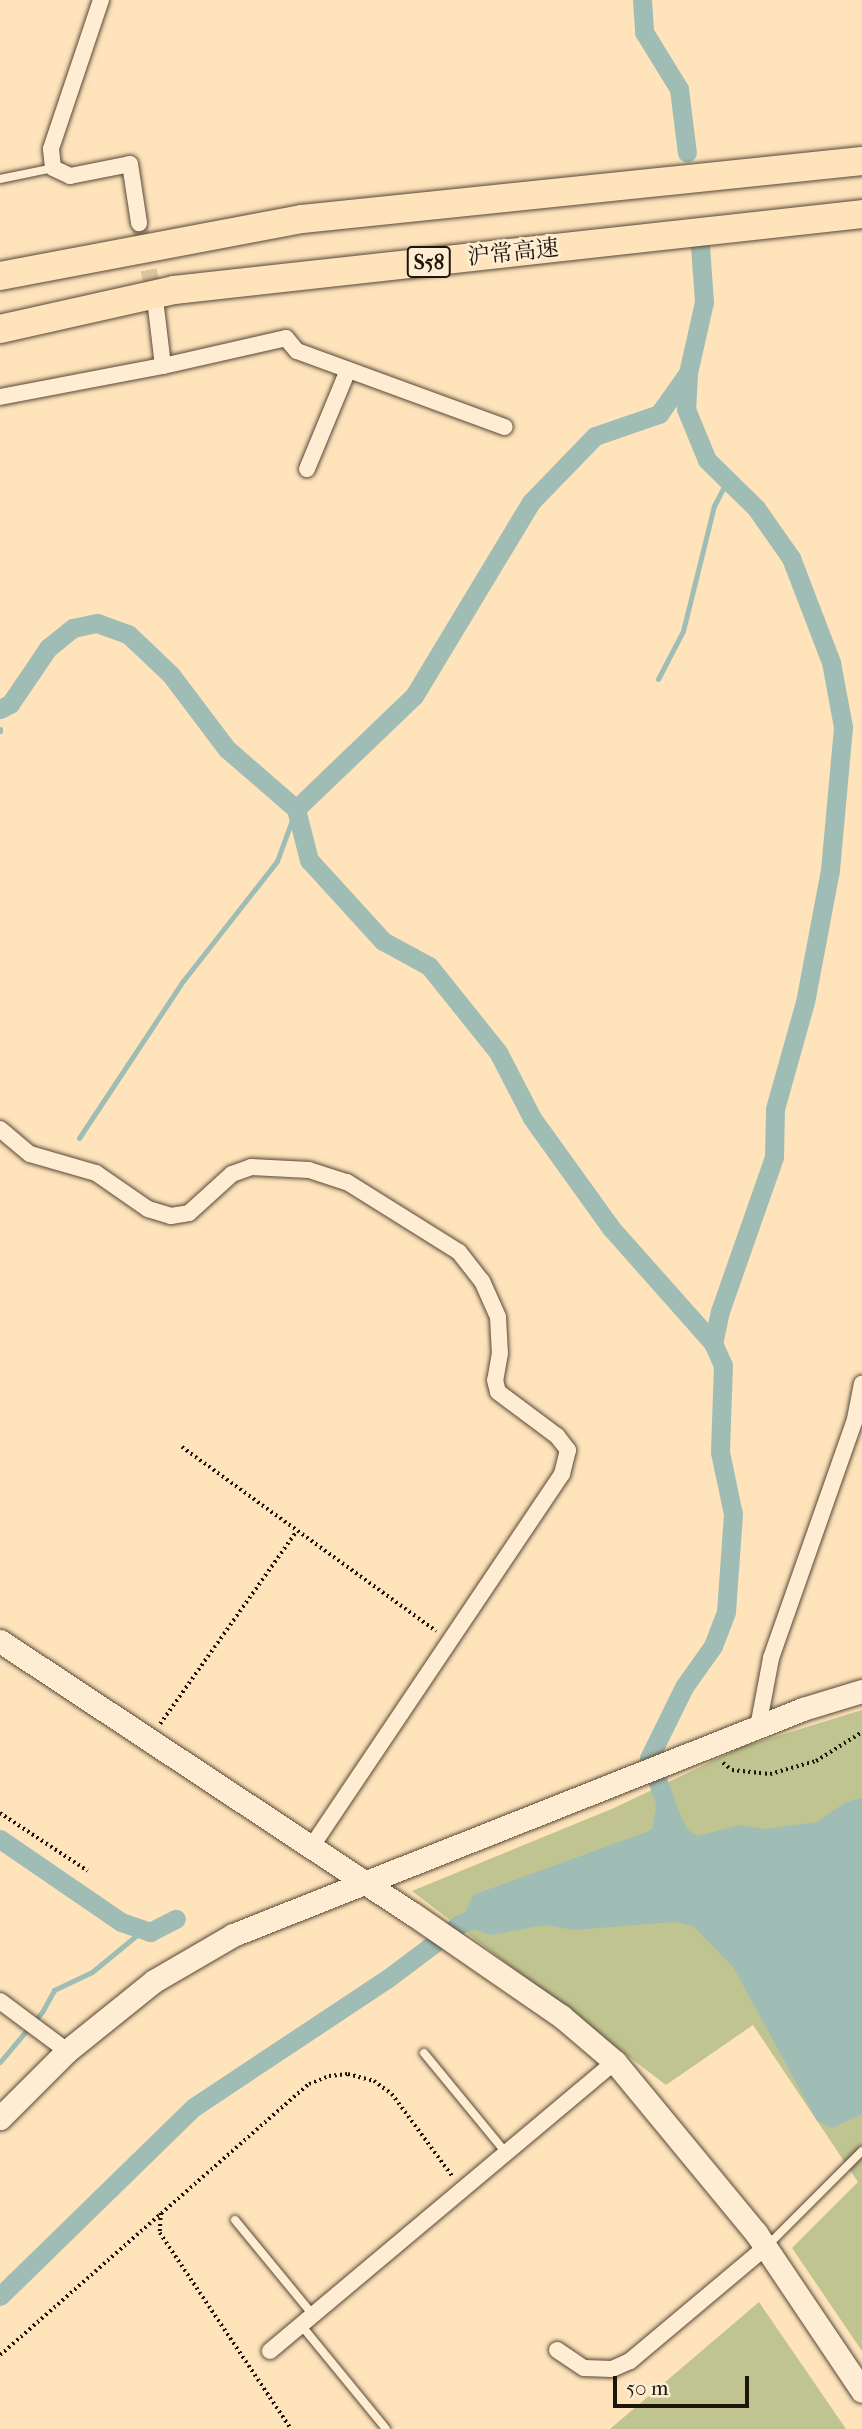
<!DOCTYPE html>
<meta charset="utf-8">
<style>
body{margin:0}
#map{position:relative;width:862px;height:2429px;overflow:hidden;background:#fee3bb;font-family:"IM FELL French Canon","Noto Serif SC",serif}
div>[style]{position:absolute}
.green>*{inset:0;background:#c0c490}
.water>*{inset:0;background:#a0bdb5}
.stream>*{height:5px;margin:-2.5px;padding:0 2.5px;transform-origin:2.5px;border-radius:2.5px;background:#a0bdb5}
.canal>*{height:19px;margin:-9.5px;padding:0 9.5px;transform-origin:9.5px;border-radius:9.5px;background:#a0bdb5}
.street-tunnel>*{height:16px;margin-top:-8px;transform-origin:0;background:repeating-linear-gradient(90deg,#dcc4a1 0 16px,transparent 0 24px)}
.path>*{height:3.5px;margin-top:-1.75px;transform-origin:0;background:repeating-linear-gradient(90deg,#1e150b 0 2px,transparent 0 5.5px)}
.roads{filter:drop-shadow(0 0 2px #564837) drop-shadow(0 0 2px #564837)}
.lane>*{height:8px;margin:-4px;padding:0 4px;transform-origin:4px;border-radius:4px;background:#feedd3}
.street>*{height:16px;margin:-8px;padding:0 8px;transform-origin:8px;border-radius:8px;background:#feedd3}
.secondary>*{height:23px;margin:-11.5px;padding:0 11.5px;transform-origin:11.5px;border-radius:11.5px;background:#feedd3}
.highway>*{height:28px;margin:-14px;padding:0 14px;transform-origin:14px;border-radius:14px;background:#fee3bb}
span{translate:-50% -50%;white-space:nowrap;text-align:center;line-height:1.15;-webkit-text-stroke:5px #feedd3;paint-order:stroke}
.shield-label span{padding:2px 5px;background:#feedd3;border:2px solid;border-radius:5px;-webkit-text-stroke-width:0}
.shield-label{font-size:21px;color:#1e150b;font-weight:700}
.street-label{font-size:23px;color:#1e150b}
.scale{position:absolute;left:613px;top:2376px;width:136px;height:32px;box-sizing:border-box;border:4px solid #1e150b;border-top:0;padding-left:9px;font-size:21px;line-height:24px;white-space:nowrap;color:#1e150b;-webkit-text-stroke:5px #feedd3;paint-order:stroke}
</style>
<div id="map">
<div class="green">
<i style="clip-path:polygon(862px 1710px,862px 2351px,792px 2248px,858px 2182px,753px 2025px,666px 2085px,412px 1891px,614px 1808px,742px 1747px)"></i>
<i style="clip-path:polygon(759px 2302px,846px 2429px,610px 2429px)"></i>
</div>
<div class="water">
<i style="clip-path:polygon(862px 1798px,862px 2114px,832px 2128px,817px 2121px,733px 1967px,693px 1926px,675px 1922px,573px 1930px,546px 1925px,490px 1935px,460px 1924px,473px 1895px,652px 1830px,656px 1806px,673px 1800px,688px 1830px,697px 1836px,740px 1825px,766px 1829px,817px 1822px,846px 1802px)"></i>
</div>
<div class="stream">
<i style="left:658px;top:679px;width:54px;rotate:-62.5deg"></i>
<i style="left:683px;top:631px;width:129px;rotate:-76.1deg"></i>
<i style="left:714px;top:506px;width:22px;rotate:-63deg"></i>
<i style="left:724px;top:486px;width:9px;rotate:-6deg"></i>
<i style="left:0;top:729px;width:2px;rotate:90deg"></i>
<i style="left:79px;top:1138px;width:188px;rotate:-56.5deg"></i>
<i style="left:183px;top:981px;width:152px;rotate:-51.9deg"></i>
<i style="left:277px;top:861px;width:55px;rotate:-69.9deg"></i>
<i style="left:0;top:2062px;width:65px;rotate:-50deg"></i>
<i style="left:42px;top:2012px;width:25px;rotate:-61deg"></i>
<i style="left:54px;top:1990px;width:42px;rotate:-25.3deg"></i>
<i style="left:92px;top:1972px;width:66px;rotate:-39.5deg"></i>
</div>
<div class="canal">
<i style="left:642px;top:0;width:32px;rotate:86deg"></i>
<i style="left:644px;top:32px;width:67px;rotate:58.4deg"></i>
<i style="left:679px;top:89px;width:64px;rotate:82.9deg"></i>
<i style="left:688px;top:374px;width:35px;rotate:93deg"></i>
<i style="left:686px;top:409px;width:55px;rotate:67.6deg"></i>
<i style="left:707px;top:460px;width:69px;rotate:44.4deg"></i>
<i style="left:756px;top:508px;width:61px;rotate:55deg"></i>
<i style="left:791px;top:558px;width:111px;rotate:69deg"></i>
<i style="left:831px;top:662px;width:66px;rotate:79.5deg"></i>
<i style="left:843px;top:727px;width:144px;rotate:95.2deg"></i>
<i style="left:830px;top:870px;width:134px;rotate:100.7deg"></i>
<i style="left:805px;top:1002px;width:111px;rotate:105.7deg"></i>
<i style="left:775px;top:1109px;width:48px;rotate:91.2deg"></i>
<i style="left:774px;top:1157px;width:163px;rotate:109.3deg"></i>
<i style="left:720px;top:1311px;width:33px;rotate:102deg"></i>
<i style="left:0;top:709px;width:11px;rotate:-27deg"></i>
<i style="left:10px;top:704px;width:68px;rotate:-55.8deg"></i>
<i style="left:48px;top:648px;width:32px;rotate:-39deg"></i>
<i style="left:73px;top:628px;width:25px;rotate:-12deg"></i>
<i style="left:97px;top:623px;width:33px;rotate:20deg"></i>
<i style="left:128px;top:634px;width:59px;rotate:43.6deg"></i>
<i style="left:171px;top:675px;width:93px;rotate:52.9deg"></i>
<i style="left:227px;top:749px;width:91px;rotate:41deg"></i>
<i style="left:296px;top:809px;width:163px;rotate:-43.8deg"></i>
<i style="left:414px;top:696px;width:227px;rotate:-58.9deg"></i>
<i style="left:531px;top:502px;width:92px;rotate:-45.9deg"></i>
<i style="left:595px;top:436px;width:68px;rotate:-19deg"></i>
<i style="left:659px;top:414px;width:50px;rotate:-54.7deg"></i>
<i style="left:688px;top:373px;width:73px;rotate:-77.3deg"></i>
<i style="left:704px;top:302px;width:56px;rotate:-94.1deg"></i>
<i style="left:296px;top:809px;width:53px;rotate:75.7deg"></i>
<i style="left:309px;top:860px;width:110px;rotate:47.6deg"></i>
<i style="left:383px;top:941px;width:52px;rotate:28.5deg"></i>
<i style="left:429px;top:966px;width:110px;rotate:51.3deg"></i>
<i style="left:498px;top:1052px;width:74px;rotate:62.7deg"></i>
<i style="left:532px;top:1118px;width:135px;rotate:54.3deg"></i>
<i style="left:611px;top:1228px;width:154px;rotate:48.4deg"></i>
<i style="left:713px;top:1343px;width:24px;rotate:66deg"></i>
<i style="left:723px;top:1365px;width:87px;rotate:92deg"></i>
<i style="left:720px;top:1452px;width:63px;rotate:78.2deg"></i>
<i style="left:733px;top:1514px;width:98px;rotate:94.1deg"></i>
<i style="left:726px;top:1612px;width:36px;rotate:111deg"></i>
<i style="left:713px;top:1646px;width:50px;rotate:125.3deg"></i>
<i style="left:684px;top:1687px;width:79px;rotate:116.2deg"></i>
<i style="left:649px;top:1758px;width:72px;rotate:69.8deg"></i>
<i style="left:0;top:1839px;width:147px;rotate:34.4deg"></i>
<i style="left:121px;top:1922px;width:31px;rotate:19deg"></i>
<i style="left:150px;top:1932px;width:29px;rotate:-27deg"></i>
<i style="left:0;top:2296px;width:271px;rotate:-44.3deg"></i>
<i style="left:194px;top:2107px;width:232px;rotate:-33.6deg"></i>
<i style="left:387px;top:1979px;width:91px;rotate:-37deg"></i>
<i style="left:460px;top:1924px;width:25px;rotate:-21deg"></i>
</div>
<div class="street-tunnel">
<i style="left:139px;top:223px;width:80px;rotate:78.4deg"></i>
</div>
<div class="path">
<i style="left:182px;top:1447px;width:314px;rotate:35.9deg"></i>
<i style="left:160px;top:1724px;width:235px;rotate:-54.7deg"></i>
<i style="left:723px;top:1763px;width:11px;rotate:38deg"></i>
<i style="left:732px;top:1770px;width:38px;rotate:6deg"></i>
<i style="left:770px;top:1774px;width:48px;rotate:-15.8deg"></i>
<i style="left:816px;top:1761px;width:54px;rotate:-32.2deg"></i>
<i style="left:0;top:1813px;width:105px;rotate:33.4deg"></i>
<i style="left:161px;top:2213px;width:20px;rotate:93deg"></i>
<i style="left:160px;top:2233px;width:236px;rotate:56.2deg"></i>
<i style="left:0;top:2355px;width:411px;rotate:-41.3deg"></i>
<i style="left:309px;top:2084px;width:22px;rotate:-22deg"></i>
<i style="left:329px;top:2076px;width:19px;rotate:-6deg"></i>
<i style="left:348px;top:2074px;width:27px;rotate:15deg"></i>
<i style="left:374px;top:2081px;width:22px;rotate:36deg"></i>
<i style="left:392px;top:2094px;width:103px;rotate:53.7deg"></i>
</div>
<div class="roads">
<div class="lane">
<i style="left:0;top:179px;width:54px;rotate:-11.7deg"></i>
<i style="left:424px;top:2053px;width:129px;rotate:50.6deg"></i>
<i style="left:235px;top:2220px;width:123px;rotate:50.6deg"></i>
<i style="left:768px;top:2245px;width:133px;rotate:-45deg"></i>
<i style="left:301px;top:2325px;width:134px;rotate:50.7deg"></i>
</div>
<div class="street">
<i style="left:101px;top:0;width:157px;rotate:108.6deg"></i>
<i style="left:51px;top:149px;width:19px;rotate:84deg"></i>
<i style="left:53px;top:168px;width:19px;rotate:25deg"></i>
<i style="left:70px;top:176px;width:61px;rotate:-11.3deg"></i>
<i style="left:130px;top:164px;width:60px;rotate:81.3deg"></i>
<i style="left:163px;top:366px;width:126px;rotate:-12.8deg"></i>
<i style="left:286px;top:338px;width:17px;rotate:50deg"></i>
<i style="left:297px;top:351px;width:221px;rotate:20.1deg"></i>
<i style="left:0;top:397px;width:166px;rotate:-10.8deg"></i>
<i style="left:163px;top:366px;width:59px;rotate:-96.8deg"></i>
<i style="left:307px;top:469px;width:107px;rotate:-67.5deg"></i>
<i style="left:0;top:1129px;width:39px;rotate:40deg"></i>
<i style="left:30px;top:1154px;width:69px;rotate:16.1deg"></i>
<i style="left:96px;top:1173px;width:63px;rotate:34.7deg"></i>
<i style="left:148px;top:1209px;width:24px;rotate:17deg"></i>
<i style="left:171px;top:1216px;width:18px;rotate:-9deg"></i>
<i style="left:189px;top:1213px;width:58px;rotate:-42.2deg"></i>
<i style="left:232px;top:1174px;width:20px;rotate:-20deg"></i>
<i style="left:251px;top:1167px;width:58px;rotate:3deg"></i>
<i style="left:309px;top:1170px;width:40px;rotate:18deg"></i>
<i style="left:347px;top:1182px;width:132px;rotate:32deg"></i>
<i style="left:459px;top:1252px;width:37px;rotate:52deg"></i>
<i style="left:482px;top:1281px;width:39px;rotate:66deg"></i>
<i style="left:498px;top:1317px;width:36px;rotate:87deg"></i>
<i style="left:500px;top:1353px;width:27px;rotate:100deg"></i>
<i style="left:495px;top:1380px;width:12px;rotate:76deg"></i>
<i style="left:498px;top:1392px;width:74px;rotate:36.7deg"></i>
<i style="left:557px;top:1436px;width:18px;rotate:52deg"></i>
<i style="left:568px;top:1450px;width:25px;rotate:104deg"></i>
<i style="left:562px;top:1474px;width:450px;rotate:123.9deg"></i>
<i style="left:758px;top:1727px;width:70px;rotate:-79.3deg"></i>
<i style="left:771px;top:1658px;width:253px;rotate:-70.6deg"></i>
<i style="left:855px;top:1419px;width:36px;rotate:-79deg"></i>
<i style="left:0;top:2001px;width:84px;rotate:36.7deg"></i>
<i style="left:557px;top:2350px;width:32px;rotate:34deg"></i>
<i style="left:584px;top:2368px;width:28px;rotate:2deg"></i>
<i style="left:612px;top:2369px;width:20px;rotate:-24deg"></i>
<i style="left:630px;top:2361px;width:177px;rotate:-40deg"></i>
<i style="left:270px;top:2351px;width:450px;rotate:-40deg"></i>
</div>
<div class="secondary">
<i style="left:0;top:1641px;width:495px;rotate:33.5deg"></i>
<i style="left:413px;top:1914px;width:180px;rotate:34.6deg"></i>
<i style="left:561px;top:2016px;width:71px;rotate:40.4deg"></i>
<i style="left:615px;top:2062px;width:222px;rotate:50.5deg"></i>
<i style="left:756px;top:2233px;width:190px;rotate:56.1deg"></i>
<i style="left:0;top:2118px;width:95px;rotate:-45deg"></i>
<i style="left:67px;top:2051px;width:112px;rotate:-38.8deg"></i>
<i style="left:154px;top:1981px;width:91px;rotate:-30.2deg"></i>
<i style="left:233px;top:1935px;width:613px;rotate:-21.63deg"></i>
<i style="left:803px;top:1709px;width:62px;rotate:-17deg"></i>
</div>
<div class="highway">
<i style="left:0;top:276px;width:307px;rotate:-10.7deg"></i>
<i style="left:302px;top:219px;width:563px;rotate:-5.91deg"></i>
<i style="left:0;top:329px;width:178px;rotate:-12.6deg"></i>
<i style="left:174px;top:290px;width:692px;rotate:-6.3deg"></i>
</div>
</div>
<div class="shield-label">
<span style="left:429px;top:262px">S58</span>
</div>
<div class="street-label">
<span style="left:513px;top:253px;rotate:-6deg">沪常高速</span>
</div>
<div class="scale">50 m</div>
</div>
